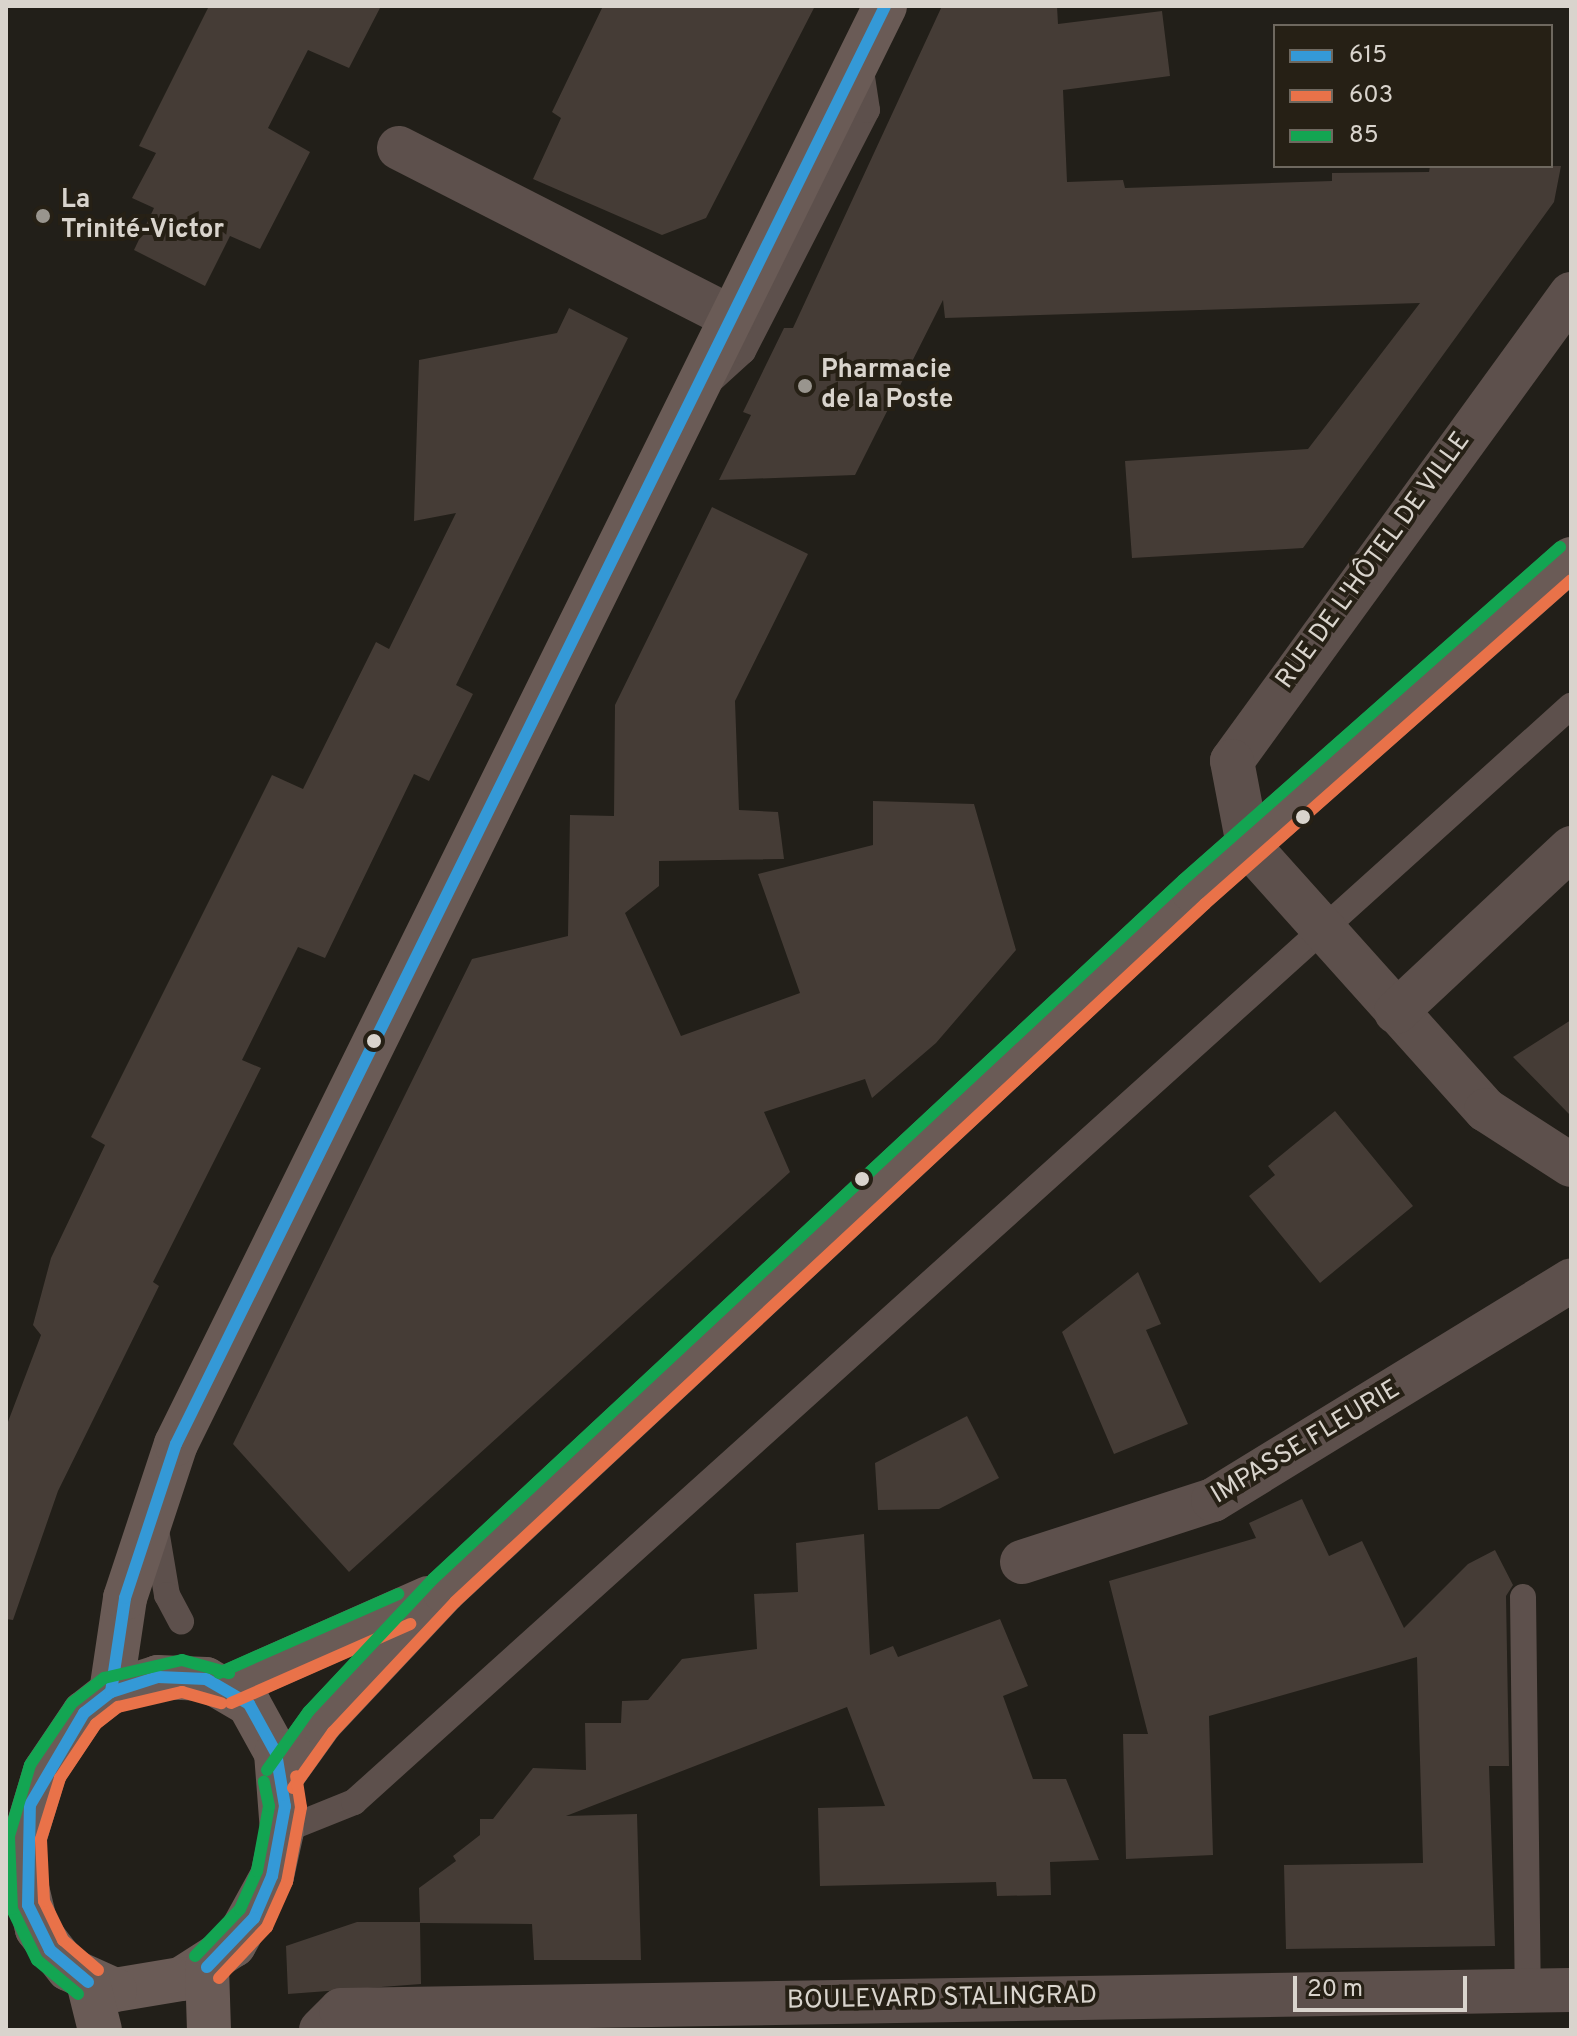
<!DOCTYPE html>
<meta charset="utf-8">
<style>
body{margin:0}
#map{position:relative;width:1577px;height:2036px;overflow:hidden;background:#221f19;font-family:Overpass,sans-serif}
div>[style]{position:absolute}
.building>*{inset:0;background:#453c36}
.lane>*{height:26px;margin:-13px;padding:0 13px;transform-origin:13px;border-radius:13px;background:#5d504c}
.street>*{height:44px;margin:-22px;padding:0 22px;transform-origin:22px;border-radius:22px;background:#5d504c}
.secondary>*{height:44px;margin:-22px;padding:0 22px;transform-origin:22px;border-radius:22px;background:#6a5b56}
.bus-1>*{height:12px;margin:-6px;padding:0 6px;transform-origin:6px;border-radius:6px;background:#3499d7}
.bus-2>*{height:12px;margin:-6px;padding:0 6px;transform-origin:6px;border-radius:6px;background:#e97249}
.bus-3>*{height:12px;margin:-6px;padding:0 6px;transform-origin:6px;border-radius:6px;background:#13a552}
.dots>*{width:22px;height:22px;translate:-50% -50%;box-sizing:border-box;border:4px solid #262015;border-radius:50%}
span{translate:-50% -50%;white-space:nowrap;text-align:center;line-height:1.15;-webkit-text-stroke:8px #262015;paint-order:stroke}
.poi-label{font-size:26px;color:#d9d4cd;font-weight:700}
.left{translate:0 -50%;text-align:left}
.street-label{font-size:26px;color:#d9d4cd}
.frame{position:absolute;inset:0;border:8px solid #d9d4cd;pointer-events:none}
.legend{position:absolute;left:1273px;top:24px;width:280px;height:144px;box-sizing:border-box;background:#262015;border:2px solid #6e685f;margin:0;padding:10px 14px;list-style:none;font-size:24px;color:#d9d4cd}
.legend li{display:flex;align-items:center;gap:16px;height:40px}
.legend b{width:40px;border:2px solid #6e685f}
.scale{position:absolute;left:1293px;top:1976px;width:174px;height:36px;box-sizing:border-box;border:4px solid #d9d4cd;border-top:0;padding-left:10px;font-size:24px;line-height:28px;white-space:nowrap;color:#d9d4cd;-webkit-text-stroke:6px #262015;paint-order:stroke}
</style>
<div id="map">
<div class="building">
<i style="clip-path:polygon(209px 6px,381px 6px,349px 68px,308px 50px,268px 128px,310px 152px,260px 249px,230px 236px,205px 286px,134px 250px,154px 208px,132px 198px,156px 153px,139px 146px)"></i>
<i style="clip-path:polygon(603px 6px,815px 6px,706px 218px,662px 235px,533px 179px,561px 118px,552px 112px)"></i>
<i style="clip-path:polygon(942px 6px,1057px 6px,1058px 24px,1162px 11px,1170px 76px,1063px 90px,1067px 182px,1123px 180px,1125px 188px,1332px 181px,1332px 173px,1429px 172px,1430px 166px,1561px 166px,1554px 202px,1303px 548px,1132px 558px,1125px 461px,1308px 449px,1420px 303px,945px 318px,943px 300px,855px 475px,719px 480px,751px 415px,743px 412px,784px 328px,793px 328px)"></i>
<i style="clip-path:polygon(569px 308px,628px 338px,456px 685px,473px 694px,429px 781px,414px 774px,325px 958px,298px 947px,242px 1060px,261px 1068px,153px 1282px,159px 1286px,58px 1491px,13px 1620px,6px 1619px,6px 1427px,41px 1335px,33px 1325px,51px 1258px,105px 1145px,91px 1137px,272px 775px,303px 789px,376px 642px,389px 649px,456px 513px,414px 521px,419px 360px,557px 333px)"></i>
<i style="clip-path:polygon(712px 507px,808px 554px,735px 701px,739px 810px,778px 812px,784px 859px,659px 861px,659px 886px,625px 913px,681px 1036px,800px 993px,758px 874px,873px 845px,873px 801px,974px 804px,1016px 950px,936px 1043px,872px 1098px,865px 1079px,764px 1112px,790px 1172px,349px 1572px,233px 1444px,472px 959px,568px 936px,570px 815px,614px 816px,615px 705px)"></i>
<i style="clip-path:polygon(1571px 1020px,1571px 1116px,1513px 1057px)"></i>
<i style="clip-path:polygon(1335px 1111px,1413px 1206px,1320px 1283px,1249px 1196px,1275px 1175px,1268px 1166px)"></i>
<i style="clip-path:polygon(1138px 1272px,1161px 1324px,1146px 1330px,1188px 1424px,1114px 1454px,1062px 1332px)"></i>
<i style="clip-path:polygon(967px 1416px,999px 1478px,939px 1509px,878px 1510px,875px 1463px)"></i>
<i style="clip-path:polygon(1302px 1499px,1329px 1556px,1362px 1541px,1404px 1628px,1468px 1564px,1495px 1550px,1513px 1585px,1506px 1596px,1509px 1766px,1489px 1766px,1495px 1946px,1286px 1949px,1284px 1865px,1423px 1863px,1417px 1657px,1209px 1716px,1213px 1855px,1126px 1859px,1123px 1734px,1148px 1734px,1109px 1581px,1256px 1538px,1249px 1523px)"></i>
<i style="clip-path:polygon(864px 1534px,870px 1655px,893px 1646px,898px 1657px,1000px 1619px,1028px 1686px,1003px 1696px,1033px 1779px,1066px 1779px,1099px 1860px,1050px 1862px,1051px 1895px,997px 1896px,996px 1882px,820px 1886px,818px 1808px,885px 1806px,847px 1707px,566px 1816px,637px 1814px,641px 1960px,534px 1960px,532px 1924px,420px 1923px,421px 1984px,288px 1994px,286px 1946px,357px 1922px,420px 1922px,419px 1888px,456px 1861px,453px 1856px,480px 1835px,480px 1819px,493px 1819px,533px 1768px,586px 1770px,585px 1723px,621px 1723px,622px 1701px,648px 1700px,682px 1659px,757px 1649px,754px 1594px,798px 1592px,796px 1543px)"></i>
</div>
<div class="lane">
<i style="left:711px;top:380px;width:43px;rotate:-42.2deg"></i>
<i style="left:743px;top:351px;width:271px;rotate:-62.8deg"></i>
<i style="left:867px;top:110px;width:47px;rotate:-98.7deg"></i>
<i style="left:156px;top:1530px;width:66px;rotate:80.4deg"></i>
<i style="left:167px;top:1595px;width:30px;rotate:62deg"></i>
<i style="left:1523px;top:1597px;width:394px;rotate:89.3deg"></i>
<i style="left:282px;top:1831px;width:78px;rotate:-21.9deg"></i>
<i style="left:354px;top:1802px;width:1638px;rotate:-42.01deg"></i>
</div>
<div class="street">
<i style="left:399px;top:148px;width:375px;rotate:27deg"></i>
<i style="left:1571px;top:294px;width:577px;rotate:125.98deg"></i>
<i style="left:1232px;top:761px;width:86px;rotate:79.2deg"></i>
<i style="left:1248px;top:845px;width:356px;rotate:48.1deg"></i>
<i style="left:1486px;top:1110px;width:101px;rotate:32.9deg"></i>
<i style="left:1396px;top:1012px;width:240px;rotate:-43.1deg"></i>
<i style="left:1022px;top:1562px;width:201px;rotate:-18deg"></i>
<i style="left:1213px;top:1500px;width:420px;rotate:-31.5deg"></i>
<i style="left:321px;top:2030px;width:28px;rotate:-45deg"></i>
<i style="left:341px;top:2010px;width:1230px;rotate:-0.93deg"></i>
</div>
<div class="secondary">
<i style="left:158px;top:1677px;width:48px;rotate:2.4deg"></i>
<i style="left:206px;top:1679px;width:50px;rotate:30.2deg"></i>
<i style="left:249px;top:1704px;width:56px;rotate:61.1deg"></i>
<i style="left:276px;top:1753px;width:78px;rotate:85.6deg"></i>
<i style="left:282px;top:1831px;width:46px;rotate:102.5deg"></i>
<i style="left:272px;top:1876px;width:79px;rotate:118.8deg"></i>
<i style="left:234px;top:1945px;width:63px;rotate:147.3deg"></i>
<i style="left:181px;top:1979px;width:67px;rotate:170.5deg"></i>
<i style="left:115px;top:1990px;width:51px;rotate:-155.9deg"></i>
<i style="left:68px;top:1969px;width:51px;rotate:-127.8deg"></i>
<i style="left:37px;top:1929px;width:60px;rotate:-103.6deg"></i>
<i style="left:23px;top:1871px;width:34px;rotate:-87deg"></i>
<i style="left:25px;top:1837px;width:69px;rotate:-73.1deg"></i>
<i style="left:45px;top:1771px;width:70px;rotate:-56.1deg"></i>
<i style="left:84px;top:1713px;width:34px;rotate:-38deg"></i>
<i style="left:111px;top:1692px;width:49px;rotate:-17.7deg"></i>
<i style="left:225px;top:1688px;width:222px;rotate:-23.9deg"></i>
<i style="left:111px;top:1692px;width:95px;rotate:-81.5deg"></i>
<i style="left:125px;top:1598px;width:162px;rotate:-71.7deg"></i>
<i style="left:176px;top:1444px;width:1603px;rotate:-63.75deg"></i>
<i style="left:280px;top:1779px;width:70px;rotate:-54.3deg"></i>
<i style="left:321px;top:1722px;width:180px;rotate:-46.8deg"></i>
<i style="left:444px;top:1591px;width:1025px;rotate:-42.98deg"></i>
<i style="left:1194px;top:892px;width:503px;rotate:-41.45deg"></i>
<i style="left:207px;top:1967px;width:63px;rotate:88.2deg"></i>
<i style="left:88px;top:1982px;width:49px;rotate:76deg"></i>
</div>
<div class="bus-1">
<i style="left:111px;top:1692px;width:95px;rotate:-81.5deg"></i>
<i style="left:125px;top:1598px;width:162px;rotate:-71.7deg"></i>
<i style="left:176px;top:1444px;width:1603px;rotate:-63.75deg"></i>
<i style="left:88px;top:1982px;width:50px;rotate:-139.9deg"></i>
<i style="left:50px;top:1950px;width:50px;rotate:-116.1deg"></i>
<i style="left:28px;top:1905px;width:100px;rotate:-88.9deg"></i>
<i style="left:30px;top:1805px;width:107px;rotate:-59.6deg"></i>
<i style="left:84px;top:1713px;width:34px;rotate:-38deg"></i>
<i style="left:111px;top:1692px;width:49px;rotate:-17.7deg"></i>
<i style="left:158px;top:1677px;width:48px;rotate:2.4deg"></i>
<i style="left:206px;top:1679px;width:50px;rotate:30.2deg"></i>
<i style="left:249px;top:1704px;width:56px;rotate:61.1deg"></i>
<i style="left:276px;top:1753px;width:54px;rotate:80.4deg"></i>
<i style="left:285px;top:1806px;width:71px;rotate:100.5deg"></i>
<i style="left:272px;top:1876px;width:46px;rotate:113.2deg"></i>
<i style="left:254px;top:1918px;width:68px;rotate:133.8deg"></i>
</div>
<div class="bus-2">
<i style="left:231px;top:1703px;width:196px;rotate:-23.8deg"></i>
<i style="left:293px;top:1788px;width:69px;rotate:-54.5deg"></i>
<i style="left:333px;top:1732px;width:178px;rotate:-46.8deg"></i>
<i style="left:455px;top:1602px;width:1025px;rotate:-42.94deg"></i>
<i style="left:1205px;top:904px;width:489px;rotate:-41.5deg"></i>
<i style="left:98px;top:1970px;width:46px;rotate:-139.4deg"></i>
<i style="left:63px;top:1940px;width:43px;rotate:-116deg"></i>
<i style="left:44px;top:1901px;width:62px;rotate:-92.8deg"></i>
<i style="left:41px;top:1839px;width:64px;rotate:-72.7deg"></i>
<i style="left:60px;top:1778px;width:65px;rotate:-56.3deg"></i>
<i style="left:96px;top:1724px;width:28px;rotate:-38deg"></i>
<i style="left:118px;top:1707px;width:66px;rotate:-13.2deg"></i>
<i style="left:182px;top:1692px;width:41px;rotate:15.8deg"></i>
<i style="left:219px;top:1978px;width:70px;rotate:-46.7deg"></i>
<i style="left:267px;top:1927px;width:49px;rotate:-66deg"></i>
<i style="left:287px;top:1882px;width:76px;rotate:-79.4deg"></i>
<i style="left:301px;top:1807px;width:31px;rotate:-99deg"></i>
</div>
<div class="bus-3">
<i style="left:219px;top:1673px;width:196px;rotate:-23.8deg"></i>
<i style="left:267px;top:1770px;width:72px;rotate:-54.6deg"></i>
<i style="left:309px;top:1711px;width:181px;rotate:-46.8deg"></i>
<i style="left:433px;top:1579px;width:1025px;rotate:-42.98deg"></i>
<i style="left:1183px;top:880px;width:503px;rotate:-41.45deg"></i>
<i style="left:195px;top:1956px;width:65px;rotate:-46.2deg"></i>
<i style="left:240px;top:1909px;width:42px;rotate:-65.9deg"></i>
<i style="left:257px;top:1871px;width:66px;rotate:-79.5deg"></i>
<i style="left:269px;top:1806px;width:25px;rotate:-102deg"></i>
<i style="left:78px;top:1994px;width:53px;rotate:-140.3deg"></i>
<i style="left:37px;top:1960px;width:57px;rotate:-116.1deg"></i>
<i style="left:12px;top:1909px;width:73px;rotate:-92.4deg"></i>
<i style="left:9px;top:1836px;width:74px;rotate:-73.5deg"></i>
<i style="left:30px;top:1765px;width:75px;rotate:-55.9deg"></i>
<i style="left:72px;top:1703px;width:41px;rotate:-38deg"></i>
<i style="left:104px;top:1678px;width:80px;rotate:-13deg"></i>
<i style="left:182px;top:1660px;width:49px;rotate:15.5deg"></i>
</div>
<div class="dots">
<i style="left:43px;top:216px;background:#99958e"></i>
<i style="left:805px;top:386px;background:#99958e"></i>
<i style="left:1303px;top:817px;background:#d9d4cd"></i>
<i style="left:374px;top:1041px;background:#d9d4cd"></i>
<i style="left:862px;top:1179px;background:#d9d4cd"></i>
</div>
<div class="poi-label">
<span class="left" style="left:61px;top:216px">La<br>Trinité-Victor</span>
<span class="left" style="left:821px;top:386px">Pharmacie<br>de la Poste</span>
</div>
<div class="street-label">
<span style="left:1374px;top:561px;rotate:-54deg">RUE DE L'HÔTEL DE VILLE</span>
<span style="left:1306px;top:1443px;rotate:-31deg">IMPASSE FLEURIE</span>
<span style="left:942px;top:1999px;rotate:-1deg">BOULEVARD STALINGRAD</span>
</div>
<div class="frame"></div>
<ul class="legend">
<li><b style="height:10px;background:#3499d7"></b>615</li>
<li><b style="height:10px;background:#e97249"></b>603</li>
<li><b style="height:10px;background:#13a552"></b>85</li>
</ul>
<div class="scale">20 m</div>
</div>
